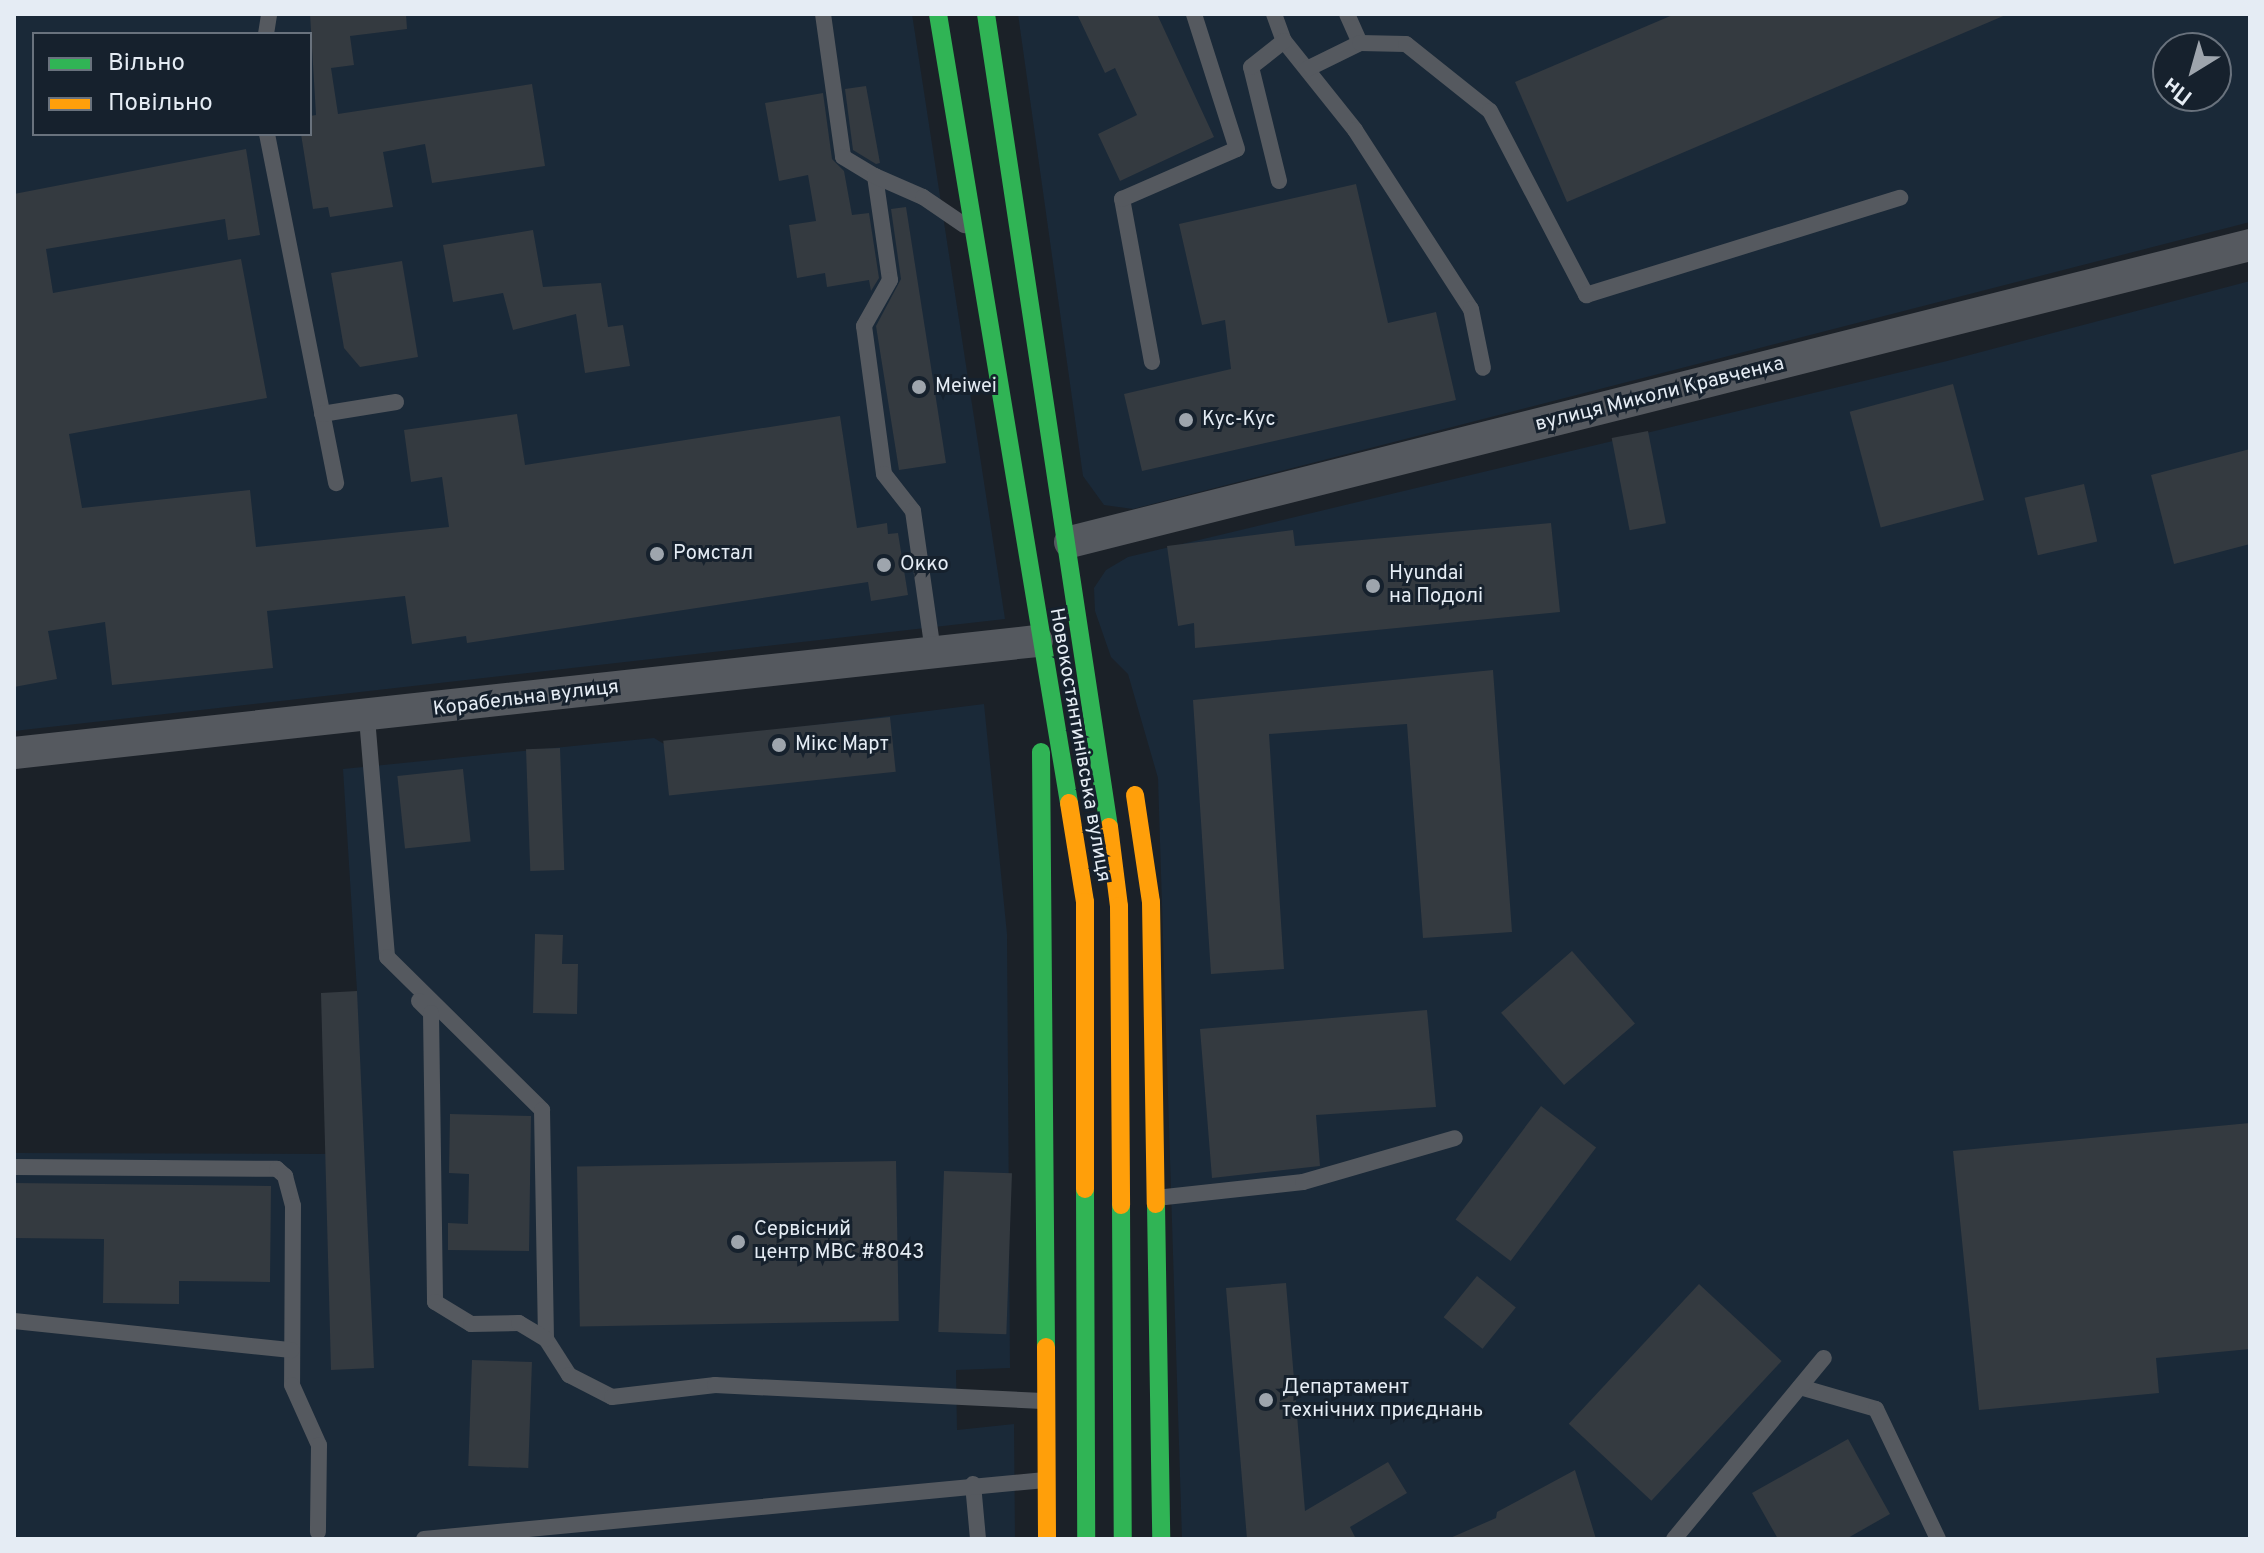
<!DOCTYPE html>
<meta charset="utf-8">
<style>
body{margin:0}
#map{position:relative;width:2264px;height:1553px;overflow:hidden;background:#1b2128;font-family:Overpass,sans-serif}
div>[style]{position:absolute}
.built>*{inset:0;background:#1a2938}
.building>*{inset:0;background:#343a40;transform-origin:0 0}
.lane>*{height:16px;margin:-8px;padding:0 8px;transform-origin:8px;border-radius:8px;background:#55595f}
.street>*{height:32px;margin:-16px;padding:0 16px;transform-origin:16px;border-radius:16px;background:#55595f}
.fast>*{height:18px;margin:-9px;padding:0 9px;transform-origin:9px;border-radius:9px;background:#30b455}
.slow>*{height:18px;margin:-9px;padding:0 9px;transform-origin:9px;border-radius:9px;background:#ff9f0a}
.dots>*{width:22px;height:22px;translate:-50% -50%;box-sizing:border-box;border:4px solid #16212d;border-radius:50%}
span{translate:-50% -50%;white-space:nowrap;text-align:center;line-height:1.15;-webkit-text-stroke:6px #16212d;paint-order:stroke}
.poi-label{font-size:20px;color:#e5ecf4}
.left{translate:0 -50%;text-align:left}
.street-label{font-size:20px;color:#e5ecf4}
.frame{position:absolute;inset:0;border:16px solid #e5ecf4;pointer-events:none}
.legend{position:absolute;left:32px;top:32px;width:280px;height:104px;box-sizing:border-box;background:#16212d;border:2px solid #69727d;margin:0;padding:10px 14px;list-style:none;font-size:24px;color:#e5ecf4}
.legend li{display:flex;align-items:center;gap:16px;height:40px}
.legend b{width:40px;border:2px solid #69727d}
.north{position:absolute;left:2152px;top:32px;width:80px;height:80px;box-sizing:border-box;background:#16212d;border:2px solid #69727d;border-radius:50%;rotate:217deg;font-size:22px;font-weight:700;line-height:32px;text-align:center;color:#e5ecf4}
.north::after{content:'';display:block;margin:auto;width:28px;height:36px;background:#9ea5ad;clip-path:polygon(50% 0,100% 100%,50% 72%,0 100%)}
</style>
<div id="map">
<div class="built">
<i style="clip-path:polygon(evenodd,14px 14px,912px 14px,1005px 619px,14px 731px,14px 14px,34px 34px,310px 34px,310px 134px,34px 134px,34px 34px)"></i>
<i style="clip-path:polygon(evenodd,1018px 14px,2250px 14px,2250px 222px,1133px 509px,1104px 505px,1083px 476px,1018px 14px,2168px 48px,2216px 48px,2216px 96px,2168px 96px,2168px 48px)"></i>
<i style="clip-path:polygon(2250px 281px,2250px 1539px,1182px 1539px,1158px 778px,1128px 674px,1111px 657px,1095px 611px,1094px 588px,1106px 570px,1128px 557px,1947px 361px)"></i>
<i style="clip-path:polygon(984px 704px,1007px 934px,1010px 1368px,956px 1370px,957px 1430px,1014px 1424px,1015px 1539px,14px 1539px,14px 1153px,329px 1154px,357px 991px,343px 769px,654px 738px,664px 744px)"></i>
</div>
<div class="building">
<i style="clip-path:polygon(310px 14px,406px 14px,407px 29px,350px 36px,354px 65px,331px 68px,338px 114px,532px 84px,545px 166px,432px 183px,425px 144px,383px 152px,393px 207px,330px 217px,328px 207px,313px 209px,301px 134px,310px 134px,310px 116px,316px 115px)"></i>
<i style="clip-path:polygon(1077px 14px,1157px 14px,1214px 137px,1120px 181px,1098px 134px,1137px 115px,1115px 68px,1105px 73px)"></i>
<i style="clip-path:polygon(1675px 14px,2008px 14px,1567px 202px,1515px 82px)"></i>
<i style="clip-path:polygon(866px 86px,880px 163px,876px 164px,853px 150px,845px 89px)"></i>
<i style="clip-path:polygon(823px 93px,832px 159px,844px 171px,852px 215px,869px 213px,879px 278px,871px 291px,869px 280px,827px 287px,825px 273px,797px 278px,789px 225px,816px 221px,808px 175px,779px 181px,765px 103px)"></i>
<i style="clip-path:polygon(246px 149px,260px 235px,228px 240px,225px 219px,46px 249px,53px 293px,241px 259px,267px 398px,69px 434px,82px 508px,250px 490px,256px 547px,449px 527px,442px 477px,411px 482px,404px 430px,517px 414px,525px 465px,840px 416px,857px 528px,887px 523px,888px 534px,898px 533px,908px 595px,871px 601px,868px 582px,467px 643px,466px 636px,412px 644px,405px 596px,267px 611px,273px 668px,112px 685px,105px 622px,48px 631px,57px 679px,14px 687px,14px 194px)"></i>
<i style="clip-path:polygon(1356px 184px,1388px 323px,1436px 312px,1456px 400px,1142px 471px,1124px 394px,1231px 369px,1225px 320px,1202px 325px,1179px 224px)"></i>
<i style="clip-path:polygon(906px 207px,946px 463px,899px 470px,876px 326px,901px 279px,891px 209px)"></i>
<i style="clip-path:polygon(533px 230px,543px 287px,601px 283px,608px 327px,623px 325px,630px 366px,585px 373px,576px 314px,513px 330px,503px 293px,453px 302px,443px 245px)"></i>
<i style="clip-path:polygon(402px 261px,418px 357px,360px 367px,344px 348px,331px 273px)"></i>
<i style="left:1953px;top:384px;width:120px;height:107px;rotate:75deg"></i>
<i style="left:1648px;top:431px;width:94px;height:37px;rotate:79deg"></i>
<i style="clip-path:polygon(2250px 449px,2250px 544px,2174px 564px,2151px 475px)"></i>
<i style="left:2084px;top:484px;width:59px;height:61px;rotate:77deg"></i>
<i style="clip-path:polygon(1551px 523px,1560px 612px,1195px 648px,1194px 623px,1178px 626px,1167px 546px,1293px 530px,1295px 546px)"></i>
<i style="clip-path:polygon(1493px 670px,1512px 932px,1423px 938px,1407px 724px,1269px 734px,1284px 969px,1211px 974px,1193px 700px)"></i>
<i style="left:890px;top:717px;width:55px;height:228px;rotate:84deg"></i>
<i style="left:560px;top:748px;width:122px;height:34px;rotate:88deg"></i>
<i style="left:463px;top:769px;width:73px;height:66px;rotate:84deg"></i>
<i style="clip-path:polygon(535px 934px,563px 935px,562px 964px,578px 964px,577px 1014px,533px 1013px)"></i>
<i style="left:1572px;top:951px;width:96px;height:94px;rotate:49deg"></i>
<i style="clip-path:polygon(357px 991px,374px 1368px,331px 1370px,321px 993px)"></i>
<i style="clip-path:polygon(1427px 1010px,1436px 1107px,1316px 1115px,1320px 1166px,1212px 1178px,1200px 1029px)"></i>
<i style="left:1541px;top:1106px;width:69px;height:142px;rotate:37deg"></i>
<i style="clip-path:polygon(450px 1114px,531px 1116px,529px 1251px,448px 1250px,448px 1223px,468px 1224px,469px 1174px,449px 1173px)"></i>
<i style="clip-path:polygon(2250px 1123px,2250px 1349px,2156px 1358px,2159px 1393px,1979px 1410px,1953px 1151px)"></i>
<i style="left:896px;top:1161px;width:160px;height:319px;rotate:89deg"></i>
<i style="left:944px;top:1171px;width:68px;height:161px;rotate:2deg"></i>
<i style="clip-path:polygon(14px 1183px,271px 1186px,270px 1282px,179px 1281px,179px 1304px,103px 1303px,104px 1239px,14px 1238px)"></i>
<i style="left:1477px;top:1276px;width:50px;height:53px;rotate:39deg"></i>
<i style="clip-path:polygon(1286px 1283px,1305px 1511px,1388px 1462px,1407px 1493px,1350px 1527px,1356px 1539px,1247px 1539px,1226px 1288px)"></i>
<i style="left:1699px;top:1284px;width:113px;height:191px;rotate:43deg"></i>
<i style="left:472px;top:1360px;width:60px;height:106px;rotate:2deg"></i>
<i style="clip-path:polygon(1848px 1439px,1890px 1514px,1846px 1539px,1778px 1539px,1752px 1493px)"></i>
<i style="clip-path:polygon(1575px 1470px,1596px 1539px,1448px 1539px,1496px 1518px,1497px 1512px)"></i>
</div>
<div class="lane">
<i style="left:823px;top:14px;width:144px;rotate:82deg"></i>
<i style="left:843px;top:157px;width:37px;rotate:31deg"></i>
<i style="left:875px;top:176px;width:105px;rotate:81.8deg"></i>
<i style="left:890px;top:280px;width:53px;rotate:119.5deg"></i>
<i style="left:864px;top:326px;width:149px;rotate:82.3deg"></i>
<i style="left:884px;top:474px;width:47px;rotate:51.9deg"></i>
<i style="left:913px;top:511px;width:141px;rotate:81.9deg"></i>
<i style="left:1274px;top:14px;width:29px;rotate:70deg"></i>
<i style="left:1284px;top:41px;width:114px;rotate:51.4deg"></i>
<i style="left:1355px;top:130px;width:213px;rotate:57.1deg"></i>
<i style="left:1471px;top:309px;width:60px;rotate:78.5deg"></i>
<i style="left:1347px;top:14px;width:32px;rotate:66deg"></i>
<i style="left:266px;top:34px;width:20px;rotate:-81deg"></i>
<i style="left:1307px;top:69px;width:59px;rotate:-26.1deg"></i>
<i style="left:1360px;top:43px;width:46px;rotate:1.2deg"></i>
<i style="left:1406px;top:44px;width:107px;rotate:38.6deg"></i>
<i style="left:1490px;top:111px;width:208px;rotate:62.4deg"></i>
<i style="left:1586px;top:295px;width:329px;rotate:-17.2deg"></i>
<i style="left:267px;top:134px;width:356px;rotate:78.8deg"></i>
<i style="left:875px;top:176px;width:52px;rotate:23.6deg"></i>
<i style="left:923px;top:197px;width:50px;rotate:34.3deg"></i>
<i style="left:1279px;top:181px;width:117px;rotate:-103.8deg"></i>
<i style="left:1251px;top:67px;width:42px;rotate:-38.2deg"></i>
<i style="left:1152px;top:362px;width:166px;rotate:-100.4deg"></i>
<i style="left:1122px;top:199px;width:125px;rotate:-23.5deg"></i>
<i style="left:1237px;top:149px;width:142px;rotate:-107.7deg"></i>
<i style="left:322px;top:414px;width:75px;rotate:-9.2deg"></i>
<i style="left:367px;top:718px;width:240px;rotate:85.2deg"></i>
<i style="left:387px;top:957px;width:218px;rotate:44.6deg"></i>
<i style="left:542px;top:1110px;width:229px;rotate:89deg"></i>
<i style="left:546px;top:1339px;width:43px;rotate:57.4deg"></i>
<i style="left:569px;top:1375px;width:48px;rotate:27.1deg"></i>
<i style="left:612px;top:1397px;width:104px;rotate:-6.6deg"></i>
<i style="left:715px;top:1385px;width:328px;rotate:2.8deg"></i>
<i style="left:419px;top:1001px;width:17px;rotate:45deg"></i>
<i style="left:431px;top:1013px;width:289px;rotate:89.2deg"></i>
<i style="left:435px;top:1302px;width:42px;rotate:31.4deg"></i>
<i style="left:471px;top:1324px;width:48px;rotate:-1.2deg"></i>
<i style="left:519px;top:1323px;width:31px;rotate:31deg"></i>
<i style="left:14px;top:1167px;width:263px;rotate:0.4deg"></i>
<i style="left:277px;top:1169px;width:11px;rotate:41deg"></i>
<i style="left:285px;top:1176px;width:31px;rotate:75deg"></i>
<i style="left:293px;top:1206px;width:179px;rotate:90.3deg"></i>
<i style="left:292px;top:1385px;width:66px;rotate:65.8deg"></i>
<i style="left:319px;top:1445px;width:87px;rotate:90.7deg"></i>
<i style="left:1156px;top:1198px;width:148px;rotate:-6.2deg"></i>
<i style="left:1303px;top:1182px;width:158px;rotate:-16.1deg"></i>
<i style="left:14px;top:1321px;width:279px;rotate:6deg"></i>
<i style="left:1800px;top:1387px;width:79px;rotate:16.1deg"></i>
<i style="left:1876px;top:1409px;width:144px;rotate:64.5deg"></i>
<i style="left:973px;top:1484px;width:55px;rotate:84.8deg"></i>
<i style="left:424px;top:1539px;width:624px;rotate:-5.43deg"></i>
<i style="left:1674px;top:1539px;width:235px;rotate:-50.4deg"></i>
</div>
<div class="street">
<i style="left:1070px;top:542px;width:1217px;rotate:-14.13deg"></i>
<i style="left:14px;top:753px;width:1029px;rotate:-6.25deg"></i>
</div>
<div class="fast">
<i style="left:938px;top:14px;width:800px;rotate:80.57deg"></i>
<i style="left:986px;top:14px;width:822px;rotate:81.4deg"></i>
<i style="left:1041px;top:752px;width:595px;rotate:89.52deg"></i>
<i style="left:1085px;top:1189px;width:350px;rotate:89.8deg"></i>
<i style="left:1156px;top:1204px;width:335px;rotate:89.1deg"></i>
<i style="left:1121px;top:1205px;width:334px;rotate:89.7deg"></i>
</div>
<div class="slow">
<i style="left:1135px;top:795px;width:108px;rotate:81.5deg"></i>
<i style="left:1151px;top:902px;width:302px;rotate:89.1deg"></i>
<i style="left:1069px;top:803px;width:100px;rotate:80.8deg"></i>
<i style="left:1085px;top:902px;width:287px;rotate:90deg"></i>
<i style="left:1109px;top:827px;width:80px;rotate:82.8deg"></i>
<i style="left:1119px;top:906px;width:299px;rotate:89.6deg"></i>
<i style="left:1046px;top:1347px;width:192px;rotate:89.7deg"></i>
</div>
<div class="dots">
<i style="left:919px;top:387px;background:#9ea5ad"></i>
<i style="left:1186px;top:420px;background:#9ea5ad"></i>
<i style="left:657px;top:554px;background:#9ea5ad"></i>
<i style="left:884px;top:565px;background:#9ea5ad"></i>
<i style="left:1373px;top:586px;background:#9ea5ad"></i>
<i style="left:779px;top:745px;background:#9ea5ad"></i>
<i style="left:738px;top:1242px;background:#9ea5ad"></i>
<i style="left:1266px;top:1400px;background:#9ea5ad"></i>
</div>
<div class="poi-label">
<span class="left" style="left:935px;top:387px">Meiwei</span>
<span class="left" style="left:1202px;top:420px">Кус-Кус</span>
<span class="left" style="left:673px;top:554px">Ромстал</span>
<span class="left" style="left:900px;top:565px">Окко</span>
<span class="left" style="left:1389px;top:586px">Hyundai<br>на Подолі</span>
<span class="left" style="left:795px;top:745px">Мікс Март</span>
<span class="left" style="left:754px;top:1242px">Сервісний<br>центр МВС #8043</span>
<span class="left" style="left:1282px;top:1400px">Департамент<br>технічних приєднань</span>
</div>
<div class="street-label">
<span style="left:1660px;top:395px;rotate:-14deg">вулиця Миколи Кравченка</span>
<span style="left:526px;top:699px;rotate:-7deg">Корабельна вулиця</span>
<span style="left:1079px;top:745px;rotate:80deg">Новокостянтинівська вулиця</span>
</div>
<div class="frame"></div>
<ul class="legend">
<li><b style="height:10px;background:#30b455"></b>Вільно</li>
<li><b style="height:10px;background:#ff9f0a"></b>Повільно</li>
</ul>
<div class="north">Пн</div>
</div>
